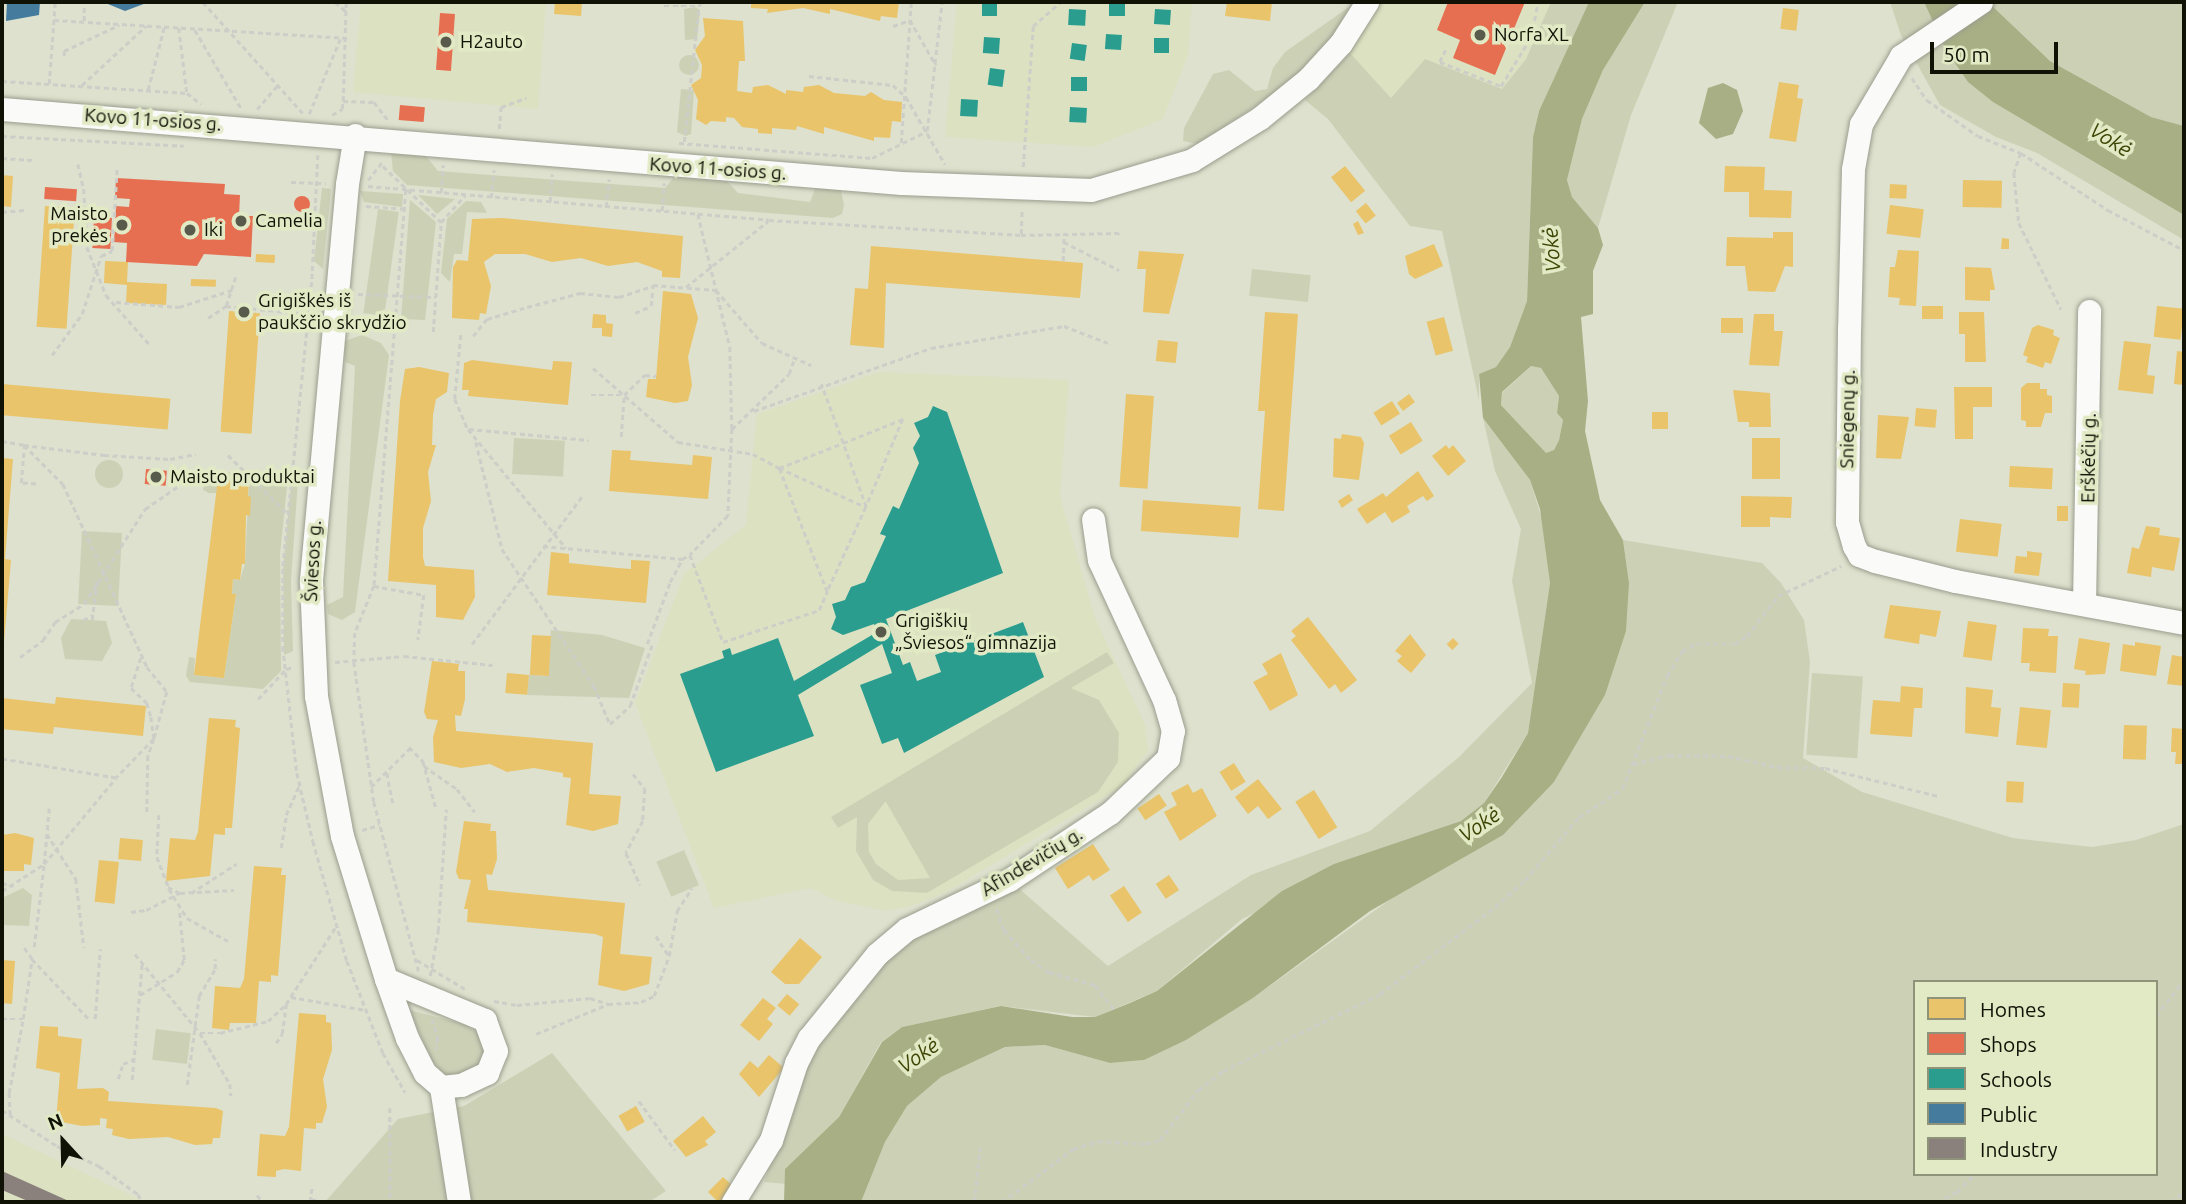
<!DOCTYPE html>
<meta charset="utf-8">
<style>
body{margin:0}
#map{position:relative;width:2186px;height:1204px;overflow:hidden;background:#dde1cd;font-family:Ubuntu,sans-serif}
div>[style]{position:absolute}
.built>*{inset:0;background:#dce2c1}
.green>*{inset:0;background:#ccd1b6;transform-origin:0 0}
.round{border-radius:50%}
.water>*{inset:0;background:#a8af85}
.homes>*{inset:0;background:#e9c46a;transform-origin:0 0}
.shops>*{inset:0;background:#e76f51;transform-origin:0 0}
.schools>*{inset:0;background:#2a9d8f;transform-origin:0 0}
.public>*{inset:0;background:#457b9d}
.industry>*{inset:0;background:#8a817c}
.path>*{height:2.5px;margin-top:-1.25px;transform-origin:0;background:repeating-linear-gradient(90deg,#cdcec8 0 5px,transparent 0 8.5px)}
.roads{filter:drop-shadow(0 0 2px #9a9d8e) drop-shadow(0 0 2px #9a9d8e)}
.minor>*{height:23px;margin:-11.5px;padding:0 11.5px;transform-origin:11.5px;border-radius:11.5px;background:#fafaf8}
.dots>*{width:19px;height:19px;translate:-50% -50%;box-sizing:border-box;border:4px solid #e2e9c5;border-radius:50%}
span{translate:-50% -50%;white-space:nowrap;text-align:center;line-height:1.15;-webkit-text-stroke:7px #e2e9c5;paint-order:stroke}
.poi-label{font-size:19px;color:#111206}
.left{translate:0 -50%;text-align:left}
.right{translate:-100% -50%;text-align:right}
.street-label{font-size:19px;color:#111206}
.water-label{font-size:21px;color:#3e4504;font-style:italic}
.frame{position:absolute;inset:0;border:4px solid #111206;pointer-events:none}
.legend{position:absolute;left:1913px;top:980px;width:245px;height:196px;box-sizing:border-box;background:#e2e9c5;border:2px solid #8e9379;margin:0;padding:9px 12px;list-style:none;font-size:21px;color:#111206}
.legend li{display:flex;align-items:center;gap:14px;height:35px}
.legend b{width:35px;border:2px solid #8e9379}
.north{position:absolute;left:28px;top:1106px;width:70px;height:70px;-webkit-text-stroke:5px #e2e9c5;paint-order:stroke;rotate:338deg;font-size:19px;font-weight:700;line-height:28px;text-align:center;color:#111206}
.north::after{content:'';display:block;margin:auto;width:24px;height:32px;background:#111206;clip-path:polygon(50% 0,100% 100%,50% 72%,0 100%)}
.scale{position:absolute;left:1930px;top:42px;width:128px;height:32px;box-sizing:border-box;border:4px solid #111206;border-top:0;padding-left:9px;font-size:21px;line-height:24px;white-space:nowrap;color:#111206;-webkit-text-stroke:5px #e2e9c5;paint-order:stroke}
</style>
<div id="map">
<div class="built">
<i style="clip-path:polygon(361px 2px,546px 2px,538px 109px,353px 92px)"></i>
<i style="clip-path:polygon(957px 2px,1192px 2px,1188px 55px,1163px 119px,1093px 147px,945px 137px)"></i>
<i style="clip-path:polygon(1376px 2px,1551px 2px,1526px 59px,1502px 89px,1425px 59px,1391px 98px,1346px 50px)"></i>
<i style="clip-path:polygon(880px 372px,1069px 380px,1060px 496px,1095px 618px,1145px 725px,1148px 751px,1122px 786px,946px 892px,911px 906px,886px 911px,834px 900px,811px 888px,714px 908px,635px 703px,684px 574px,746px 525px,757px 414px)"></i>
<i style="clip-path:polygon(2px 1134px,145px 1202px,2px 1202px)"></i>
</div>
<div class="green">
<i style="clip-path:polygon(1356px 2px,1335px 36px,1287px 85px,1198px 144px,1183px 141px,1184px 128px,1213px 74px,1229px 70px,1255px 91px,1267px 89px,1273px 68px,1285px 52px)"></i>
<i style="clip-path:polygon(1551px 2px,1589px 2px,1539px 111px,1533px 137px,1527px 301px,1510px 347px,1496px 367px,1479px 374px,1479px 400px,1442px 231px,1410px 226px,1328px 119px,1305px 100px,1350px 53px,1391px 98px,1425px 59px,1502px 89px,1526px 59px)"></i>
<i style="clip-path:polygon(1645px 2px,1678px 2px,1631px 115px,1598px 228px,1572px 197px,1567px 180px,1582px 119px,1603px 70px)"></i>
<i style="clip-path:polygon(1890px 2px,1924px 2px,1946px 50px,2043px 128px,2184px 215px,2184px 240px,2037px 153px,1996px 137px,1940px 105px,1901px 35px)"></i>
<i style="clip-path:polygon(1988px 2px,2184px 2px,2184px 126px,2151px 117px,2050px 61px)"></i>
<i style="clip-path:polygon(695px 7px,700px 10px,697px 39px,685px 40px,684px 9px)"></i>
<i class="round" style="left:679px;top:55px;width:20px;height:20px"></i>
<i style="clip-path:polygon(681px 89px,694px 90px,691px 134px,686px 136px,677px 132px)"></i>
<i style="clip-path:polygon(391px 152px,425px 155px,438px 171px,665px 188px,675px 176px,725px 179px,738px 193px,810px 202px,817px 184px,840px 186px,844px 205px,842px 214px,833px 218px,407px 185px,393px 171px)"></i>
<i style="clip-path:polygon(322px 188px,331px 189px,323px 269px,314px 261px)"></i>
<i style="clip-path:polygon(360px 191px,403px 194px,402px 207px,364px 202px)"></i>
<i style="clip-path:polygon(418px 195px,455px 199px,437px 214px)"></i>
<i style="clip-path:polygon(410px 200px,436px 222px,425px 320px,401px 319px)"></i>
<i style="clip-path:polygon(466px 201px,481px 202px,487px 213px,467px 212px,462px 254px,454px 254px,450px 282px,441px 273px,447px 219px)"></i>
<i style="left:378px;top:209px;width:21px;height:105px;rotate:8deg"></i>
<i style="left:1252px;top:269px;width:59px;height:27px;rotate:6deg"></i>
<i style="clip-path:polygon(362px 335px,381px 343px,389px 355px,355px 612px,342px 620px,328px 614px,327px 605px,343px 597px,355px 366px,345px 362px,345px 341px)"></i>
<i style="clip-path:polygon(1531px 366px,1541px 368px,1559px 396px,1557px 413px,1563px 420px,1559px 440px,1554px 450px,1546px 454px,1501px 405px,1502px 393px)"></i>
<i style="clip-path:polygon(1483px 418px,1530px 480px,1547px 536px,1550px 583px,1528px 733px,1484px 803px,1461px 821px,1411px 839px,1242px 919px,1157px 991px,1095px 1017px,1000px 1006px,902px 1027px,881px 1042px,839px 1117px,785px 1169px,787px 1184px,764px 1182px,812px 1048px,885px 958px,916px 934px,1016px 886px,1108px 966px,1251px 875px,1370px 831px,1459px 757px,1532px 683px,1512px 581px,1521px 529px,1495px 471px)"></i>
<i style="left:514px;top:438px;width:51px;height:36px;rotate:3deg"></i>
<i class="round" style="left:95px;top:460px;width:28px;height:28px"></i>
<i style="clip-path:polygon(213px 471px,288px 477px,280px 554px,281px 671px,263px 689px,190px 682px,186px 676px,189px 657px,195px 658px,194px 675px,224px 678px,236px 595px,232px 594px,233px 579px,240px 580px,245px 564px,249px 481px,219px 478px,217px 493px,209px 493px,203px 490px,204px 481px)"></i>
<i style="clip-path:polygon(292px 474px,298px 480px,291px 581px,293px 651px,284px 655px,283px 569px)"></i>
<i style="left:82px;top:531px;width:40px;height:73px;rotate:3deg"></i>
<i style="clip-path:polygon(evenodd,1623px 540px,1762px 563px,1781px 583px,1804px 620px,1810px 662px,1803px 758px,1862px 792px,2013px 838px,2092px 847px,2136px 840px,2184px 824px,2184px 1202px,861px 1202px,885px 1142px,907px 1106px,941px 1077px,1005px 1047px,1045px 1045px,1110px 1063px,1144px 1060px,1253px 998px,1554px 782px,1605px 695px,1629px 583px,1623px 540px,1915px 982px,2156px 982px,2156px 1174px,1915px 1174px,1915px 982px)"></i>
<i style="clip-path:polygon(71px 619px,106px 621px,112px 643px,102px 661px,65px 659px,61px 638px)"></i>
<i style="clip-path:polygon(551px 630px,602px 635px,645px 648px,629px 698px,527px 695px,529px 675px,547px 676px)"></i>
<i style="clip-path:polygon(evenodd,1107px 652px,1114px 663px,1071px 688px,1099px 700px,1119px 733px,1118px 762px,1098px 792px,927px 893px,892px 891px,873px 880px,856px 851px,857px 817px,838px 828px,831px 817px,1107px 652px,885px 802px,886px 802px,930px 878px,898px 880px,876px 864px,869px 852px,868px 824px,885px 802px)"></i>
<i style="left:1812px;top:673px;width:51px;height:82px;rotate:4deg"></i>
<i style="left:684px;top:850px;width:38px;height:30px;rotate:67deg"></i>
<i style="clip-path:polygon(23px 888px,32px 895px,29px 926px,2px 925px,2px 898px)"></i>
<i style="clip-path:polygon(409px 1010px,464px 1024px,479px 1034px,485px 1051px,477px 1073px,445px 1075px,432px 1061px)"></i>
<i style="left:156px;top:1029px;width:35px;height:31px;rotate:7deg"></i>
<i style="clip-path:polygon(552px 1053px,666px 1191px,649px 1202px,325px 1202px,398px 1119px,464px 1106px)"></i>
</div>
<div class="water">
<i style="clip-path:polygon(evenodd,1589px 2px,1645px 2px,1603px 70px,1582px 119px,1567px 180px,1572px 197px,1598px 228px,1603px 245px,1593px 271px,1593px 314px,1581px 317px,1588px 401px,1585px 431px,1600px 500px,1623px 540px,1629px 583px,1626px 631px,1605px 695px,1554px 782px,1503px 835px,1370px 911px,1253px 998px,1186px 1040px,1144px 1060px,1110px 1063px,1045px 1045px,1005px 1047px,941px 1077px,907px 1106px,885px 1142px,861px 1202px,784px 1202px,785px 1169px,839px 1117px,882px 1042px,902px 1027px,1001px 1006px,1072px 1017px,1095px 1017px,1130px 1003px,1157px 991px,1282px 891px,1334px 864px,1461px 821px,1484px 803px,1502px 777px,1528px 733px,1550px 583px,1540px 509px,1530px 480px,1483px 418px,1479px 374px,1496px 367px,1510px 347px,1527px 301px,1533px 137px,1539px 111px,1589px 2px,1531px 366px,1541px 368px,1559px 396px,1557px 413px,1563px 420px,1559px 440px,1554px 450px,1546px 453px,1501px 405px,1502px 392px,1531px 366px)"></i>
<i style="clip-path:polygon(1924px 2px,1988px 2px,2050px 61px,2151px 117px,2184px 126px,2184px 215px,1993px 102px,1968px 82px,1946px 50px)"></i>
<i style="clip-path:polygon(1723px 83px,1737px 90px,1743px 111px,1733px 134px,1716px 139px,1699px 123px,1708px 88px)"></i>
</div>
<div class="homes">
<i style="clip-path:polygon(555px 2px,582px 2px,581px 16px,554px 14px)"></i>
<i style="clip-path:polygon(751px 2px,899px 2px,897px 18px,881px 16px,880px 21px,830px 9px,830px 14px,803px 8px,767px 13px,768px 9px,751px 8px)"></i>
<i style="clip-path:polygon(1227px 2px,1272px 2px,1270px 21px,1225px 16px)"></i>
<i style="left:1783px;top:8px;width:16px;height:21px;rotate:7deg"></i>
<i style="clip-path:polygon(703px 18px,743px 21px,745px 61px,739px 61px,737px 91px,752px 93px,753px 87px,768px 85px,786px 94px,786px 90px,803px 92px,804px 87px,819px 85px,834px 93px,865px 96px,871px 92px,884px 100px,902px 102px,901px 122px,892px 121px,890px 138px,874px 137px,874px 141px,824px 127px,824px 134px,797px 126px,796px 130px,772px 128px,772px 134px,758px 133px,758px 129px,742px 127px,734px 118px,726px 117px,726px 122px,711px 121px,706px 125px,696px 119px,698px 100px,691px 85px,701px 78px,702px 65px,695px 50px,705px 36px)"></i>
<i style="clip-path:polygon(1779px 82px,1799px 85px,1797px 98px,1803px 99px,1796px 142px,1769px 138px)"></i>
<i style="left:1345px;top:166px;width:32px;height:18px;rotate:51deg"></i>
<i style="clip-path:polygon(1725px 166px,1765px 167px,1764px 190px,1792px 191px,1791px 218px,1749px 217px,1749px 192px,1724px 192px)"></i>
<i style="clip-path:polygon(2px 175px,13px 176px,11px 207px,2px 206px)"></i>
<i style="left:1963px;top:180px;width:39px;height:27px;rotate:1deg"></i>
<i style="left:1890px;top:184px;width:17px;height:14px;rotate:3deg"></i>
<i style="left:1366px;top:203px;width:16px;height:13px;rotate:52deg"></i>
<i style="left:1890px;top:205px;width:34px;height:29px;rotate:7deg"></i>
<i style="left:45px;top:206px;width:30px;height:121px;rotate:4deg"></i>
<i style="clip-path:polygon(503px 218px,683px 236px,680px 278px,662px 277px,662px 271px,637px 262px,608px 266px,581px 258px,552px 262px,525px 254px,495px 254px,484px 262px,491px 286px,486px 314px,480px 313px,479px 320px,452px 318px,453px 267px,457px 260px,468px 261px,472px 219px)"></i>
<i style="clip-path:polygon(1358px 221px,1364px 233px,1358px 235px,1353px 224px)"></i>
<i style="clip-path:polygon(1773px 232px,1793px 232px,1793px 267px,1785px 266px,1775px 292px,1748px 291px,1745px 266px,1726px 266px,1727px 237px,1773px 238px)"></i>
<i style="clip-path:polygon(2002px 238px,2009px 239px,2009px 249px,2001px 249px)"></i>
<i style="clip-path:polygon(1434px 244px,1443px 266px,1415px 279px,1409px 274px,1405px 256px)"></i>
<i style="clip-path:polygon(871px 246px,1083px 263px,1080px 298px,886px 283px,884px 348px,850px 345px,855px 288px,868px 289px)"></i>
<i style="clip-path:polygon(1898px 250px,1919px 251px,1916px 306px,1899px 305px,1900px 298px,1888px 297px,1890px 267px,1895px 267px)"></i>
<i style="clip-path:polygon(1139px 251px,1184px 254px,1169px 314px,1143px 312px,1146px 269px,1137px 269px)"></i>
<i style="left:256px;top:254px;width:19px;height:8px;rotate:3deg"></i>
<i style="clip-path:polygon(105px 261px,128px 262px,127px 282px,167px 284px,166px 305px,126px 303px,127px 285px,104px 283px)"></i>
<i style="clip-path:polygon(1965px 267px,1991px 268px,1995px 290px,1990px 290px,1990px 301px,1965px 300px)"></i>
<i style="left:191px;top:279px;width:25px;height:7px;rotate:2deg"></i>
<i style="clip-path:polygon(663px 291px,691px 294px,698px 318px,688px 357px,692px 385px,688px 401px,675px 403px,646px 397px,648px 379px,656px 379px)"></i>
<i style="left:1922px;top:306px;width:21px;height:13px"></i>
<i style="left:2157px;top:306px;width:27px;height:31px;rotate:6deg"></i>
<i style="left:229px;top:311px;width:31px;height:121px;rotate:4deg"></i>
<i style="clip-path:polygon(1265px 312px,1298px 314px,1284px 511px,1258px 509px,1265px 411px,1258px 411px)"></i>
<i style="clip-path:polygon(1959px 312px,1984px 312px,1986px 362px,1965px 362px,1965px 334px,1959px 334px)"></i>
<i style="clip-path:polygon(593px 314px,606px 315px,606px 323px,613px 324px,612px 337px,602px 336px,602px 328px,592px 328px)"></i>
<i style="clip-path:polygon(1754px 314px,1774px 314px,1774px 331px,1783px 331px,1779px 366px,1749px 365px)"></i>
<i style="left:1444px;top:317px;width:35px;height:18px;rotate:75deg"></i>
<i style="left:1743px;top:318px;width:15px;height:22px;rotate:90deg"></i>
<i style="clip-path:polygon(2038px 325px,2054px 330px,2053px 335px,2060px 338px,2051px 364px,2045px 362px,2043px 368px,2026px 362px,2028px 357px,2023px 355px,2032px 328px)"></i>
<i style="left:1158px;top:340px;width:20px;height:21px;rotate:6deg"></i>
<i style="clip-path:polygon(2124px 341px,2151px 344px,2147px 375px,2155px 376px,2153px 394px,2118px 390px)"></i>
<i style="clip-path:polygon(2177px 351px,2184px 352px,2184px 385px,2174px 384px)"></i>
<i style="clip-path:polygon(472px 360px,552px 370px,553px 361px,572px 362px,568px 405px,468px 396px,469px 390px,462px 390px,464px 363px)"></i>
<i style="clip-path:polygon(419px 367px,449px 373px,447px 392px,436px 399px,433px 415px,432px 445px,436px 445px,428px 472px,431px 501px,423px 528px,423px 557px,425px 566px,474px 570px,475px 597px,463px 620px,436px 617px,436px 585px,388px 581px,400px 401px,405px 369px)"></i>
<i style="clip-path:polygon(2027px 383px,2040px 383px,2040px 389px,2047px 389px,2047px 395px,2052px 396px,2052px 413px,2045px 413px,2041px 427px,2026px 427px,2026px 421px,2021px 420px,2021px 388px)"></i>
<i style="left:2px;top:384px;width:169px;height:31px;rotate:5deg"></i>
<i style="clip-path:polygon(1954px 387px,1992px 387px,1992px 407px,1973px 407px,1973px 439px,1955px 439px)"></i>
<i style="clip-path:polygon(1733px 390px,1770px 393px,1771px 427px,1749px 427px,1749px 422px,1738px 422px)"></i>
<i style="left:1126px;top:394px;width:28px;height:93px;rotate:4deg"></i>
<i style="left:1409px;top:394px;width:10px;height:15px;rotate:53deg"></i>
<i style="left:1392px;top:401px;width:15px;height:22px;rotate:58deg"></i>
<i style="left:1916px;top:408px;width:21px;height:18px;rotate:5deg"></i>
<i style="left:1652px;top:412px;width:16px;height:17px"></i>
<i style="clip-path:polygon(1878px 415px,1909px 417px,1901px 459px,1876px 458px)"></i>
<i style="left:1411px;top:422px;width:22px;height:26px;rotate:58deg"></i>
<i style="clip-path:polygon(1342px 434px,1361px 437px,1364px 443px,1359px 480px,1333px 477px,1334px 438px,1341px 439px)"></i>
<i style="left:1752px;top:438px;width:28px;height:41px"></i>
<i style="clip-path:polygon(1446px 445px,1449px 449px,1453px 445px,1466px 461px,1448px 476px,1432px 456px)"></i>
<i style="clip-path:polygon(612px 450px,631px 451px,630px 460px,692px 465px,693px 455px,712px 457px,708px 499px,609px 491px)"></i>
<i style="clip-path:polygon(2px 458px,13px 459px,5px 559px,11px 560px,4px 642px)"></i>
<i style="left:2010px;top:466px;width:43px;height:21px;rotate:3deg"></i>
<i style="clip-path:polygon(1418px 471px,1434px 496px,1427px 501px,1423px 496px,1407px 506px,1410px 512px,1392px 523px,1385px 512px,1367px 524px,1357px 509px,1383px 493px,1386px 497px)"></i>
<i style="clip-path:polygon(218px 478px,249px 480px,248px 496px,251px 497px,250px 516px,246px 515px,245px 564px,242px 564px,240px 580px,233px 579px,232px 594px,236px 594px,224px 678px,194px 675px)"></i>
<i style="clip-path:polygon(1349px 494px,1353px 500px,1342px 508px,1338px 501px)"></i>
<i style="clip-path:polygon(1741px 496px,1792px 497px,1791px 518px,1770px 517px,1770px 527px,1741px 527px)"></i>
<i style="left:1143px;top:500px;width:98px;height:31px;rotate:4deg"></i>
<i style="left:2057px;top:506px;width:11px;height:15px"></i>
<i style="left:1960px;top:519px;width:42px;height:33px;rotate:7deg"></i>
<i style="clip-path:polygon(2146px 526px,2160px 528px,2159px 535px,2180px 538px,2174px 571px,2152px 567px,2151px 577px,2127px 573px,2132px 547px,2139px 549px)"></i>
<i style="clip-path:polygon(2027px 551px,2042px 553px,2039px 576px,2014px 573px,2016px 556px,2027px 557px)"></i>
<i style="clip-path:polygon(551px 552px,569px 554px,569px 563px,618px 568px,631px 569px,631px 560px,650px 561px,646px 603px,547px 595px)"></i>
<i style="clip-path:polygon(1890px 605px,1941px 611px,1936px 637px,1920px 634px,1919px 644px,1884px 638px)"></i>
<i style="clip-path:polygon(1308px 617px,1357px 680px,1341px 693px,1335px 684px,1329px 689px,1291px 640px,1296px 636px,1291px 631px)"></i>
<i style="left:1968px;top:621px;width:29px;height:36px;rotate:8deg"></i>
<i style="clip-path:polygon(2023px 628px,2049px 629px,2048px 636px,2058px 636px,2056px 673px,2029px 671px,2030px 663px,2021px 663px)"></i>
<i style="clip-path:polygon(1410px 634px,1426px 655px,1411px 673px,1397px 661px,1402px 656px,1395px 651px)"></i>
<i style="left:532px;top:635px;width:19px;height:40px;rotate:3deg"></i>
<i style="left:1453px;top:638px;width:8px;height:9px;rotate:45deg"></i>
<i style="clip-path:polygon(2079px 638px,2110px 643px,2105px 674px,2085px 675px,2086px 671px,2074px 669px)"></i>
<i style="clip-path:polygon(2135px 642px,2161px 646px,2156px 676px,2120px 671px,2123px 644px,2135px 646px)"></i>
<i style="clip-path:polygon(1281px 653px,1298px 695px,1270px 711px,1253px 682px,1268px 674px,1262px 664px)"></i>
<i style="clip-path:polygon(2172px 655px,2184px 657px,2184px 686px,2167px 684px)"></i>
<i style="clip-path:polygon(432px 661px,459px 664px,458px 671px,465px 671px,465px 699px,461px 716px,455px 715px,456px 731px,593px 743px,589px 794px,621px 796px,618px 824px,593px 831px,566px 825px,571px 778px,563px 777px,563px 773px,534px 768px,507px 772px,490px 764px,461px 768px,434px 762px,433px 737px,438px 720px,427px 719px,424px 712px)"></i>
<i style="left:507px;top:673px;width:22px;height:20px;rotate:5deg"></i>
<i style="left:2063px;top:683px;width:17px;height:24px;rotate:3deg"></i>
<i style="clip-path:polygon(1901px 686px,1923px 688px,1922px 708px,1914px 708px,1912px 737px,1870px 734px,1873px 700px,1900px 702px)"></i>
<i style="clip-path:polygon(1966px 687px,1993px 690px,1991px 707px,2001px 708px,1998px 737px,1965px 733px)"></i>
<i style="clip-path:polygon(56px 697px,146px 706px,143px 736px,54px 727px,53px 734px,2px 729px,2px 698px,55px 704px)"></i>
<i style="left:2020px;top:707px;width:31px;height:38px;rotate:6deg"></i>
<i style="clip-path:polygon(209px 718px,236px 720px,235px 727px,240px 728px,232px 828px,225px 828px,225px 835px,214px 834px,210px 876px,166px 881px,170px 838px,195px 840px,198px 832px)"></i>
<i style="left:2124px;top:725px;width:23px;height:34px;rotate:2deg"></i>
<i style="clip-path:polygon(2172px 728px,2184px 729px,2184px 764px,2175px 764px,2176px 752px,2171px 752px)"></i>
<i style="left:1234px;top:763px;width:22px;height:17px;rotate:58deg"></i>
<i style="clip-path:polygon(1258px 779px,1282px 809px,1268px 819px,1258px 806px,1248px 814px,1235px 797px)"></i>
<i style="left:2007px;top:781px;width:17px;height:21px;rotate:3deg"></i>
<i style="clip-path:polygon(1188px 784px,1193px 793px,1202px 788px,1217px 816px,1180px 841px,1164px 812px,1177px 805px,1171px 793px)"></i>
<i style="left:1314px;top:790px;width:44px;height:22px;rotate:58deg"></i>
<i style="left:1159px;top:794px;width:14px;height:26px;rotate:56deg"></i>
<i style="clip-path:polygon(464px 821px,491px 824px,490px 831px,496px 831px,497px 859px,492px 875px,486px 874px,488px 890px,625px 903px,620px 954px,652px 957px,649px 984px,624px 991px,598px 985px,603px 937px,595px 934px,467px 922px,468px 909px,464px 909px,471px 880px,459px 879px,456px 872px)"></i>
<i style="clip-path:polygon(15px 833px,34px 838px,31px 865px,24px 864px,24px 871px,2px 871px,2px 835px)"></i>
<i style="left:120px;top:838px;width:23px;height:21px;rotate:5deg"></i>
<i style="clip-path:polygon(1093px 844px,1110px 870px,1093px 881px,1089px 875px,1068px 889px,1055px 868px)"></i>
<i style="left:99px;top:860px;width:20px;height:42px;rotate:6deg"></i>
<i style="clip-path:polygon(254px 866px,282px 868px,281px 875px,286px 875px,278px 976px,271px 975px,271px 982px,259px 981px,256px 1023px,230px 1023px,229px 1030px,212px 1028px,215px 986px,240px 988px,244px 979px)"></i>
<i style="left:1169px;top:875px;width:18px;height:16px;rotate:56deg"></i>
<i style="left:1124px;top:886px;width:32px;height:17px;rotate:56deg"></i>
<i style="clip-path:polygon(800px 938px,822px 957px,799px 984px,785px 984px,771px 972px)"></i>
<i style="clip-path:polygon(2px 960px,15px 961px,12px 1004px,2px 1003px)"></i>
<i style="left:787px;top:994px;width:16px;height:15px;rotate:40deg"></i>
<i style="clip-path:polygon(763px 998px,776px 1008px,767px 1019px,773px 1024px,759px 1041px,740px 1025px)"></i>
<i style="clip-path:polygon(299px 1013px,326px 1015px,326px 1022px,331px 1023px,332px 1050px,323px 1079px,327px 1107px,322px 1123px,316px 1123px,316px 1129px,304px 1128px,301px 1171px,284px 1169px,276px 1171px,276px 1177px,257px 1176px,260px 1134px,285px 1136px,289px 1127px)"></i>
<i style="clip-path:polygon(40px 1026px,58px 1027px,58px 1036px,82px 1039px,77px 1089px,103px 1088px,109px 1092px,108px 1101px,216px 1108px,223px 1111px,220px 1138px,213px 1138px,212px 1144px,195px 1145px,168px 1137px,129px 1139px,112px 1135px,113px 1129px,106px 1128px,107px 1119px,100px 1118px,100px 1125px,82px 1126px,56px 1121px,60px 1073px,36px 1068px)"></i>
<i style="clip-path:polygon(769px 1055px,784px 1068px,759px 1097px,739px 1074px,750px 1061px,758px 1068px)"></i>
<i style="left:636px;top:1106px;width:18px;height:20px;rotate:61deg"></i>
<i style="clip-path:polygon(703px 1116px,716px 1132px,705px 1141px,708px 1145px,686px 1157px,673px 1141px)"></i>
<i style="clip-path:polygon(723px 1177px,736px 1189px,718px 1202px,708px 1192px)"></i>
</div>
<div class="shops">
<i style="clip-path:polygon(1448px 2px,1525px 2px,1495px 75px,1453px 58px,1460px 40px,1437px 30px)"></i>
<i style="left:440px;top:13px;width:15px;height:57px;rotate:4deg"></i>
<i style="left:400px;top:105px;width:25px;height:15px;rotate:5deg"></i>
<i style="clip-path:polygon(116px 178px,225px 184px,224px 194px,240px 195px,239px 216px,253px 216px,251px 257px,204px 254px,197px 266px,126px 262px,127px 243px,114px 242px,116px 206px,129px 207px,130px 199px,115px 198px)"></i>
<i style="left:45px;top:187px;width:32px;height:12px;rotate:4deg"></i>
<i class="round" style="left:294px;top:196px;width:16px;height:16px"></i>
<i style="left:94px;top:217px;width:18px;height:31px;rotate:3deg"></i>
<i style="left:146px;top:469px;width:21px;height:15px;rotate:5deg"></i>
</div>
<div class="schools">
<i style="left:982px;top:2px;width:15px;height:14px"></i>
<i style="left:1109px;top:2px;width:16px;height:14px"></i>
<i style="left:1069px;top:9px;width:17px;height:16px;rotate:3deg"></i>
<i style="left:1155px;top:9px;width:16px;height:15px;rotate:4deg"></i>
<i style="left:1106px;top:34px;width:16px;height:15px;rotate:4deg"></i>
<i style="left:984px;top:37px;width:16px;height:16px;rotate:4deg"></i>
<i style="left:1154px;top:38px;width:15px;height:15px"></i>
<i style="left:1072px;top:43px;width:15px;height:16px;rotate:8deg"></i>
<i style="left:990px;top:68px;width:15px;height:17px;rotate:8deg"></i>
<i style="left:1071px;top:77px;width:16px;height:14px"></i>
<i style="left:961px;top:99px;width:17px;height:17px;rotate:3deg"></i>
<i style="left:1070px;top:107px;width:17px;height:15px;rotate:3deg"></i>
<i style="clip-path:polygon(933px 406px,947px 412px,1003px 573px,886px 619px,903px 665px,910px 662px,917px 681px,941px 672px,935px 655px,1023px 622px,1044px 677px,904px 753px,898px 738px,882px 744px,860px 685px,892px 673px,882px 644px,798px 695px,814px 736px,716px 772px,680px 674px,724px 658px,722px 651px,730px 648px,732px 655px,778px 638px,794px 681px,877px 632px,874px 624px,843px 635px,831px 629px,836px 617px,832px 604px,845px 600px,851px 587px,865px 582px,886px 536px,880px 534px,893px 506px,899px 509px,919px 463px,913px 448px,920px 436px,914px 423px,928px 417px)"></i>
</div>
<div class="public">
<i style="clip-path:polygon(7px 2px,40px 2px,39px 15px,6px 21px)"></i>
<i style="clip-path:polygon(103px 2px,149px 2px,125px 11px)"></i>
</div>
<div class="industry">
<i style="clip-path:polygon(2px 1171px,71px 1202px,30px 1202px,2px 1190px)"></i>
</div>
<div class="path">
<i style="left:203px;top:2px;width:149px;rotate:48deg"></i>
<i style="left:335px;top:2px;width:16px;rotate:40deg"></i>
<i style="left:664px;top:6px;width:35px"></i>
<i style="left:699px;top:6px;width:4px;rotate:-63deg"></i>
<i style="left:54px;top:20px;width:295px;rotate:3.5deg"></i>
<i style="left:84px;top:21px;width:19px;rotate:-90deg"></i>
<i style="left:893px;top:26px;width:18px;rotate:-19deg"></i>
<i style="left:910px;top:20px;width:52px;rotate:60deg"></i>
<i style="left:179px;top:28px;width:65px;rotate:83deg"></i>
<i style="left:195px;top:30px;width:91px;rotate:59.5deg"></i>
<i style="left:1446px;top:50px;width:13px;rotate:117deg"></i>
<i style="left:1440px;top:62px;width:66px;rotate:21.5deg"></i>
<i style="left:1501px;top:86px;width:57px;rotate:-58.5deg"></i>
<i style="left:1531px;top:37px;width:36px;rotate:-79deg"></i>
<i style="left:64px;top:56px;width:5px;rotate:-90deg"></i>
<i style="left:64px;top:51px;width:61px;rotate:-25.3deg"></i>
<i style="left:809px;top:76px;width:84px;rotate:6.1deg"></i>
<i style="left:893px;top:85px;width:18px;rotate:43deg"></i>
<i style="left:906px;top:97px;width:78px;rotate:59.8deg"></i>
<i style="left:1912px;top:78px;width:27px;rotate:56deg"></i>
<i style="left:1927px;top:100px;width:62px;rotate:35.2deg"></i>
<i style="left:1978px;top:136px;width:46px;rotate:21.6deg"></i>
<i style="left:2021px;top:153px;width:104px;rotate:33.2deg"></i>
<i style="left:2108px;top:210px;width:86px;rotate:27.8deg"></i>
<i style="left:2px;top:81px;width:185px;rotate:3.7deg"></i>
<i style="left:187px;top:93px;width:18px;rotate:38deg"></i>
<i style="left:49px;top:84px;width:82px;rotate:-85.8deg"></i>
<i style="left:82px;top:85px;width:87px;rotate:-42.7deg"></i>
<i style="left:148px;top:90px;width:65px;rotate:-75.7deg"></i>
<i style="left:343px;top:101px;width:31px;rotate:2deg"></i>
<i style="left:374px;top:102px;width:23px;rotate:52deg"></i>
<i style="left:257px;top:109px;width:32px;rotate:-49deg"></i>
<i style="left:309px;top:114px;width:81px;rotate:-67.5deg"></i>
<i style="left:332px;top:115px;width:12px;rotate:-31deg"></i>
<i style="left:342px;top:109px;width:8px;rotate:-83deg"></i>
<i style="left:343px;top:101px;width:99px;rotate:-88.3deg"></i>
<i style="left:499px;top:129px;width:22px;rotate:-85deg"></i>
<i style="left:501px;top:107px;width:27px;rotate:-20deg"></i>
<i style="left:2px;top:136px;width:182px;rotate:3.1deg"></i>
<i style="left:684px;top:142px;width:137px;rotate:-83.7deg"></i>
<i style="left:679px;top:143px;width:194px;rotate:4.4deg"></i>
<i style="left:872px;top:158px;width:61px;rotate:-26.1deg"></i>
<i style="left:927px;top:131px;width:130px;rotate:-83.4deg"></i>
<i style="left:901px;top:143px;width:141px;rotate:-85.9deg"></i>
<i style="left:2021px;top:153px;width:21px;rotate:109deg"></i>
<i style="left:2014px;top:173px;width:50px;rotate:84.3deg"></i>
<i style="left:2019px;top:223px;width:96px;rotate:64deg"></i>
<i style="left:318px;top:155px;width:127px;rotate:92.7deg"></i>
<i style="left:312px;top:282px;width:288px;rotate:95.8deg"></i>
<i style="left:283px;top:569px;width:78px;rotate:90deg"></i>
<i style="left:283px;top:647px;width:127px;rotate:83.7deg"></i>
<i style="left:297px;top:773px;width:70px;rotate:76.8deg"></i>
<i style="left:313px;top:841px;width:125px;rotate:74.2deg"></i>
<i style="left:347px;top:961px;width:99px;rotate:68.6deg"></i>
<i style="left:383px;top:1053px;width:45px;rotate:60.6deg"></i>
<i style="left:2px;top:158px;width:30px;rotate:4deg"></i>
<i style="left:78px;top:164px;width:26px;rotate:77deg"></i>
<i style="left:84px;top:189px;width:58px;rotate:87deg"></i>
<i style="left:87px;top:247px;width:52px;rotate:68.4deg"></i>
<i style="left:106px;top:295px;width:68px;rotate:48.6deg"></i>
<i style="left:383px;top:166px;width:81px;rotate:44deg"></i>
<i style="left:1023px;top:167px;width:141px;rotate:-85.9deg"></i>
<i style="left:1033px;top:26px;width:37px;rotate:-41deg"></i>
<i style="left:368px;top:180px;width:24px;rotate:-52deg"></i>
<i style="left:291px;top:182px;width:35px;rotate:2deg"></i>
<i style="left:368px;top:186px;width:402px;rotate:4.8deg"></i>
<i style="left:769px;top:220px;width:252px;rotate:3.4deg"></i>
<i style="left:1021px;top:235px;width:99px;rotate:-1.2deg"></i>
<i style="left:406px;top:190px;width:397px;rotate:94.6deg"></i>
<i style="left:374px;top:586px;width:51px;rotate:112deg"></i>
<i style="left:355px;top:633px;width:29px;rotate:92deg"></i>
<i style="left:354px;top:662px;width:141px;rotate:81.9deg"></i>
<i style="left:374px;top:802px;width:176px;rotate:75.2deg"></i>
<i style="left:441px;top:193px;width:28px;rotate:-86deg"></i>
<i style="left:491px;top:198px;width:28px;rotate:-84deg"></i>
<i style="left:550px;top:202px;width:28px;rotate:-86deg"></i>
<i style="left:366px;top:206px;width:39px;rotate:4deg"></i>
<i style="left:606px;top:207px;width:28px;rotate:-84deg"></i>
<i style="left:662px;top:211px;width:28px;rotate:-86deg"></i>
<i style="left:2px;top:212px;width:25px;rotate:-5deg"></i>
<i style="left:698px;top:214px;width:137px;rotate:76.5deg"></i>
<i style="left:730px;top:347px;width:82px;rotate:88.6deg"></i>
<i style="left:732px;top:429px;width:87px;rotate:92.6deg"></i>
<i style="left:728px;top:516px;width:54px;rotate:134.3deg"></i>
<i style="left:690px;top:555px;width:93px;rotate:69.2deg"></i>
<i style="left:723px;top:642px;width:101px;rotate:-18.4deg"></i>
<i style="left:819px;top:610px;width:20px;rotate:-66deg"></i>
<i style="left:1021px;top:234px;width:25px;rotate:-88deg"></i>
<i style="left:1064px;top:242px;width:62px;rotate:27deg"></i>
<i style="left:1063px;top:261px;width:26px;rotate:-88deg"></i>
<i style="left:686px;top:287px;width:105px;rotate:-38.8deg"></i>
<i style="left:358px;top:294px;width:77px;rotate:2.2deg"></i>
<i style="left:116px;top:302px;width:63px;rotate:4.5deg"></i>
<i style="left:179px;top:307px;width:59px;rotate:-17.8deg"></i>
<i style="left:226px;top:306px;width:82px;rotate:5.6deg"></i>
<i style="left:635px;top:313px;width:17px;rotate:-24deg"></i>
<i style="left:651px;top:306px;width:21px;rotate:-85deg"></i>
<i style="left:653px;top:285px;width:63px;rotate:4.5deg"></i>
<i style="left:716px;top:290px;width:70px;rotate:49deg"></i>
<i style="left:762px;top:343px;width:54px;rotate:24.2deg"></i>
<i style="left:208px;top:318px;width:22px;rotate:-34deg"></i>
<i style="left:226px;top:306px;width:33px;rotate:-72deg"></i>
<i style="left:433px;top:332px;width:110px;rotate:-85.8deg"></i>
<i style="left:441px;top:222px;width:36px;rotate:-48deg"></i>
<i style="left:461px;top:335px;width:64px;rotate:95.4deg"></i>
<i style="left:455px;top:399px;width:33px;rotate:67deg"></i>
<i style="left:468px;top:429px;width:154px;rotate:50.5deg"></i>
<i style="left:473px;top:336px;width:22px;rotate:-51deg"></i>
<i style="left:487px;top:319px;width:42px;rotate:-16.7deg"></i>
<i style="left:527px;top:307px;width:55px;rotate:-14.8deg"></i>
<i style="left:580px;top:293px;width:39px;rotate:6deg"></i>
<i style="left:619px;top:297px;width:35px;rotate:-18deg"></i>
<i style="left:52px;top:355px;width:51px;rotate:-53.8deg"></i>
<i style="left:82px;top:314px;width:61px;rotate:-71.9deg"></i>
<i style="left:101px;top:256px;width:12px;rotate:-24deg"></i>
<i style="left:112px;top:251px;width:85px;rotate:-86.6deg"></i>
<i style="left:593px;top:368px;width:113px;rotate:41deg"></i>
<i style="left:678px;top:442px;width:76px;rotate:9.1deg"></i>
<i style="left:753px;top:454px;width:30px;rotate:28deg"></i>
<i style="left:779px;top:468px;width:95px;rotate:24.1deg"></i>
<i style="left:866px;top:507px;width:94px;rotate:114.6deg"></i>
<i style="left:827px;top:592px;width:133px;rotate:-111.2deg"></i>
<i style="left:779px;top:468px;width:69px;rotate:-21.3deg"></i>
<i style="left:843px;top:443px;width:65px;rotate:-21.8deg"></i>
<i style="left:903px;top:419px;width:95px;rotate:112.8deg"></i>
<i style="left:866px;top:507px;width:68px;rotate:-109.8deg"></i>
<i style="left:843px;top:443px;width:63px;rotate:-110.4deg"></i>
<i style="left:591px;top:395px;width:32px"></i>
<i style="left:754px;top:411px;width:188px;rotate:-19.6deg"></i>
<i style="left:931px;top:348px;width:135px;rotate:-9.4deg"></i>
<i style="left:1064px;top:326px;width:47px;rotate:21.1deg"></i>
<i style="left:469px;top:429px;width:120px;rotate:5.3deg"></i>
<i style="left:732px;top:429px;width:79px;rotate:-44deg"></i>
<i style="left:789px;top:374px;width:18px;rotate:-71deg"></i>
<i style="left:621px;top:437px;width:42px;rotate:-85.9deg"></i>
<i style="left:624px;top:395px;width:29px;rotate:-44deg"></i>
<i style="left:645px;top:375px;width:11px;rotate:5deg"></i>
<i style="left:2px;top:441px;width:22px;rotate:10deg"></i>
<i style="left:24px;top:445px;width:55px;rotate:45deg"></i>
<i style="left:63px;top:484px;width:201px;rotate:65.3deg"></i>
<i style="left:147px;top:667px;width:32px;rotate:51deg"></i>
<i style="left:167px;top:692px;width:49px;rotate:105.5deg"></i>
<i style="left:154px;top:739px;width:54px;rotate:134.3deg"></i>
<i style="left:116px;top:778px;width:116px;rotate:-170.5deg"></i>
<i style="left:476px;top:442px;width:110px;rotate:76.3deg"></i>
<i style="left:502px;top:549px;width:165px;rotate:56.1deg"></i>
<i style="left:594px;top:686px;width:41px;rotate:67.2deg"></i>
<i style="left:610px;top:724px;width:27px;rotate:-42deg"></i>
<i style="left:630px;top:706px;width:65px;rotate:-70.2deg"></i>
<i style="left:228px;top:455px;width:84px;rotate:44.5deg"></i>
<i style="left:36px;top:484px;width:15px;rotate:-176deg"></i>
<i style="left:21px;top:483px;width:38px;rotate:-85deg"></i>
<i style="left:24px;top:445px;width:81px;rotate:7.1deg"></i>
<i style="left:104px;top:455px;width:66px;rotate:3.5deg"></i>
<i style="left:170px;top:459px;width:26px;rotate:-11deg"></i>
<i style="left:543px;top:546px;width:140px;rotate:5.3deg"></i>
<i style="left:374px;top:586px;width:51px;rotate:10.2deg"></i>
<i style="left:424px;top:595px;width:45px;rotate:97.6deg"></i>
<i style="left:83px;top:620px;width:11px;rotate:-27deg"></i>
<i style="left:92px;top:620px;width:39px;rotate:-83deg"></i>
<i style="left:472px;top:644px;width:187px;rotate:-53.3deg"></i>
<i style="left:647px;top:644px;width:66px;rotate:-69.6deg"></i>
<i style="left:670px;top:582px;width:26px;rotate:-62deg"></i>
<i style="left:682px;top:559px;width:9px;rotate:-27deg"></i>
<i style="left:20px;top:657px;width:29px;rotate:-36deg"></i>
<i style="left:43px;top:640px;width:22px;rotate:-56deg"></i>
<i style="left:55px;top:622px;width:34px;rotate:-32deg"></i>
<i style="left:84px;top:604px;width:113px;rotate:-57.3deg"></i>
<i style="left:145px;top:509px;width:58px;rotate:-34.5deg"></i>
<i style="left:141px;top:658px;width:32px;rotate:108deg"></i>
<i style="left:131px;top:688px;width:22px;rotate:43deg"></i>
<i style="left:147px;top:703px;width:15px;rotate:74deg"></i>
<i style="left:151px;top:717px;width:22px;rotate:82deg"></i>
<i style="left:154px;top:739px;width:18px;rotate:109deg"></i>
<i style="left:148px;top:756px;width:59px;rotate:91deg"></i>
<i style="left:335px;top:662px;width:69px;rotate:-5deg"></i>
<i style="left:404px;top:656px;width:89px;rotate:5.8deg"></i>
<i style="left:258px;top:699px;width:41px;rotate:-47deg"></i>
<i style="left:286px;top:669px;width:8px;rotate:-14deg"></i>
<i style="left:409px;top:747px;width:20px;rotate:45deg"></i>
<i style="left:423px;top:761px;width:49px;rotate:74.5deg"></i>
<i style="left:1633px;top:764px;width:37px;rotate:-14deg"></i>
<i style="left:1669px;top:755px;width:59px;rotate:1deg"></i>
<i style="left:1728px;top:756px;width:50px;rotate:12.7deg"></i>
<i style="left:1777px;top:767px;width:48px;rotate:1.2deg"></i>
<i style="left:1825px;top:768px;width:116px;rotate:13.9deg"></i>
<i style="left:424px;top:766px;width:40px;rotate:34.9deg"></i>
<i style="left:457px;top:789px;width:29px;rotate:52deg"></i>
<i style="left:387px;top:773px;width:32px;rotate:79deg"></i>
<i style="left:633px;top:774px;width:19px;rotate:51deg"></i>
<i style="left:645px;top:789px;width:32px;rotate:94deg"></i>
<i style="left:643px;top:821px;width:36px;rotate:118deg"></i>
<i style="left:626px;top:853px;width:35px;rotate:66deg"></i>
<i style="left:371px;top:787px;width:55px;rotate:-45deg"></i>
<i style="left:159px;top:815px;width:42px;rotate:92.7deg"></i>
<i style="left:157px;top:857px;width:34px;rotate:69deg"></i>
<i style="left:169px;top:889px;width:34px;rotate:58deg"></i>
<i style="left:187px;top:918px;width:47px;rotate:29.3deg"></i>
<i style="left:362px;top:830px;width:18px;rotate:-16deg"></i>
<i style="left:47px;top:834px;width:54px;rotate:57.2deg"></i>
<i style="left:76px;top:879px;width:69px;rotate:83.4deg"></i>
<i style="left:281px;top:848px;width:33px;rotate:-81deg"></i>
<i style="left:286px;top:815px;width:35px;rotate:-66deg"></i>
<i style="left:2px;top:883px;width:12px;rotate:14deg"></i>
<i style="left:168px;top:887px;width:13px;rotate:27deg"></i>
<i style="left:2px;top:891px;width:50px;rotate:-32.7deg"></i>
<i style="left:44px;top:864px;width:56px;rotate:-84.9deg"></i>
<i style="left:191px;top:893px;width:54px;rotate:-32.8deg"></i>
<i style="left:997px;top:909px;width:22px;rotate:72deg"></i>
<i style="left:1004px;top:930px;width:40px;rotate:48deg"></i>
<i style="left:1031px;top:960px;width:22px;rotate:34deg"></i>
<i style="left:1049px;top:972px;width:48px;rotate:15.8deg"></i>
<i style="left:1095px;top:985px;width:31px;rotate:52deg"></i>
<i style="left:131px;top:912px;width:15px;rotate:-8deg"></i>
<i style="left:146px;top:910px;width:38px;rotate:-27deg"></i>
<i style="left:180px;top:893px;width:54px;rotate:-3.2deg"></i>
<i style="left:656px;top:936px;width:24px;rotate:57deg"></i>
<i style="left:34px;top:947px;width:84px;rotate:-83.1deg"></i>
<i style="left:44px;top:864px;width:112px;rotate:-50.1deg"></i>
<i style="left:135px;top:954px;width:102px;rotate:50.6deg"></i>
<i style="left:200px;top:1033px;width:59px;rotate:59.5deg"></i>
<i style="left:230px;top:1084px;width:12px;rotate:85deg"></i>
<i style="left:32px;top:959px;width:83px;rotate:46.5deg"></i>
<i style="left:417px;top:960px;width:56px;rotate:31.1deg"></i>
<i style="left:430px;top:976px;width:46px;rotate:-79.9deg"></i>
<i style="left:438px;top:931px;width:122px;rotate:-86.2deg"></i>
<i style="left:140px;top:995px;width:44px;rotate:-31.9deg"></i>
<i style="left:177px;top:972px;width:14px;rotate:-60deg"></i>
<i style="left:184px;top:960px;width:51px;rotate:-95.6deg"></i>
<i style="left:291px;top:997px;width:76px;rotate:9.8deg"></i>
<i style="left:494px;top:1001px;width:23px;rotate:10deg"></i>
<i style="left:517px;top:1005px;width:73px;rotate:-5.5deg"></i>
<i style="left:590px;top:998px;width:19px;rotate:18deg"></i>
<i style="left:2156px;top:1016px;width:46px;rotate:-52.1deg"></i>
<i style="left:2px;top:1019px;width:21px"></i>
<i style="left:23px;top:1019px;width:61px;rotate:-81.5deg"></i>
<i style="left:32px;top:959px;width:14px;rotate:-126deg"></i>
<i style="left:95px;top:1019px;width:70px;rotate:-85.9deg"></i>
<i style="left:432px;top:1019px;width:20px;rotate:72deg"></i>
<i style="left:438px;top:1038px;width:12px;rotate:99deg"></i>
<i style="left:200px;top:1033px;width:20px"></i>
<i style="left:220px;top:1033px;width:49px;rotate:-14deg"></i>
<i style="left:268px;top:1021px;width:25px;rotate:-43deg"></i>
<i style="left:286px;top:1004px;width:94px;rotate:-57.2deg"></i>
<i style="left:536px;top:1034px;width:78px;rotate:-22.6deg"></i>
<i style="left:608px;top:1004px;width:33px;rotate:-3deg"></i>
<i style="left:641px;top:1002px;width:14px;rotate:-25deg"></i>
<i style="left:654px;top:996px;width:43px;rotate:-69.4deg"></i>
<i style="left:669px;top:956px;width:46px;rotate:-79.9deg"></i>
<i style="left:677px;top:911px;width:27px;rotate:-57deg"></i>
<i style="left:276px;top:1043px;width:11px;rotate:-56deg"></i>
<i style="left:282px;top:1034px;width:30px;rotate:-82deg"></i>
<i style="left:118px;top:1079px;width:16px;rotate:-72deg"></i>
<i style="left:123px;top:1064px;width:12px;rotate:-24deg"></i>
<i style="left:132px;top:1080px;width:117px;rotate:-85.1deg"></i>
<i style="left:187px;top:1085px;width:90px;rotate:-82.3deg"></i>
<i style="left:199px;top:996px;width:31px;rotate:-59deg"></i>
<i style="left:215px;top:969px;width:10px;rotate:-90deg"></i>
<i style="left:639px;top:1101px;width:61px;rotate:53.7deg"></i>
<i style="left:390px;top:1108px;width:94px;rotate:90deg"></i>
<i style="left:2px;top:1110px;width:66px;rotate:33.2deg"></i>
<i style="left:57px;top:1146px;width:47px;rotate:25.5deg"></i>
<i style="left:99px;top:1166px;width:48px;rotate:35.7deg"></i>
<i style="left:138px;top:1194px;width:9px;rotate:63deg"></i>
<i style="left:10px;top:1115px;width:22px;rotate:-93deg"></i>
<i style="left:9px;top:1093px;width:75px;rotate:-79.3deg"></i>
<i style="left:257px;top:1195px;width:9px;rotate:49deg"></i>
<i style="left:311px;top:1199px;width:13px;rotate:13deg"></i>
<i style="left:310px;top:1202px;width:16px;rotate:-83deg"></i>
<i style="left:974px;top:1202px;width:54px;rotate:-83.7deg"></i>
<i style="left:1002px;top:1202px;width:89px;rotate:-36.7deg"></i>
<i style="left:1073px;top:1149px;width:26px;rotate:-18deg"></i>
<i style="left:1098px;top:1141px;width:48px;rotate:3.6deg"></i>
<i style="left:1146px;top:1144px;width:15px;rotate:-16deg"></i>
<i style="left:1160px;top:1140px;width:63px;rotate:-52.8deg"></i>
<i style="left:1198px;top:1090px;width:31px;rotate:-37deg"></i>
<i style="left:1223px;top:1071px;width:175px;rotate:-26.1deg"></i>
<i style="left:1380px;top:994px;width:144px;rotate:-37.1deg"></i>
<i style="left:1495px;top:907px;width:40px;rotate:-42deg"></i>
<i style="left:1525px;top:880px;width:83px;rotate:-49.4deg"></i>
<i style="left:1579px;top:817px;width:51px;rotate:-33.1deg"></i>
<i style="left:1622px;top:789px;width:122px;rotate:-68.3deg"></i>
<i style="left:1667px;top:676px;width:29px;rotate:-59deg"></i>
<i style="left:1682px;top:651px;width:16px;rotate:-27deg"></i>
<i style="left:1696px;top:644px;width:39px"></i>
<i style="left:1735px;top:644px;width:14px;rotate:-34deg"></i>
<i style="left:1747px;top:636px;width:51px;rotate:-52.2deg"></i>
<i style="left:1778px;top:596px;width:70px;rotate:-25.5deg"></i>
<i style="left:1937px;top:1202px;width:22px;rotate:-27deg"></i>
<i style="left:1957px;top:1192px;width:25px;rotate:-47deg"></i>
<i style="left:2171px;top:1202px;width:16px;rotate:-38deg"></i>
</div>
<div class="roads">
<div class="minor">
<i style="left:1981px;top:2px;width:97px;rotate:146deg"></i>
<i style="left:1901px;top:56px;width:79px;rotate:120.5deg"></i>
<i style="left:1861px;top:124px;width:46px;rotate:100.1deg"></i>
<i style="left:1853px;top:169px;width:159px;rotate:91.4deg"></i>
<i style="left:1849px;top:328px;width:194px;rotate:90.6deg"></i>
<i style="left:1847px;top:522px;width:25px;rotate:74deg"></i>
<i style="left:1854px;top:546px;width:10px;rotate:61deg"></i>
<i style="left:1859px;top:555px;width:17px;rotate:21deg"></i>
<i style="left:1875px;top:561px;width:82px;rotate:14deg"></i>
<i style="left:1955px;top:581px;width:233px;rotate:10.4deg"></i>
<i style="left:2px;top:109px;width:902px;rotate:4.71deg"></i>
<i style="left:901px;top:183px;width:190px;rotate:2.1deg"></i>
<i style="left:1091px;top:190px;width:105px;rotate:-16.5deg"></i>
<i style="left:1192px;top:160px;width:80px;rotate:-31.7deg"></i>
<i style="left:1260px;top:118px;width:62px;rotate:-39.1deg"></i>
<i style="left:1308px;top:79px;width:49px;rotate:-47.5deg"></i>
<i style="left:1341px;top:43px;width:49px;rotate:-57.6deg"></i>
<i style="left:355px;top:135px;width:50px;rotate:99.3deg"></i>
<i style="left:347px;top:184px;width:399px;rotate:95.2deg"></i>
<i style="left:311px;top:581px;width:115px;rotate:87.5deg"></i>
<i style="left:316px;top:696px;width:142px;rotate:79.5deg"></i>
<i style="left:342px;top:836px;width:150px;rotate:72.9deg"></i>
<i style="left:386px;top:979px;width:63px;rotate:70.4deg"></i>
<i style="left:407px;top:1038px;width:39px;rotate:63deg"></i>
<i style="left:425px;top:1073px;width:21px;rotate:41deg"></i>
<i style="left:441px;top:1087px;width:20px;rotate:-6deg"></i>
<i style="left:461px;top:1085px;width:29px;rotate:-25deg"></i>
<i style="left:487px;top:1073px;width:24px;rotate:-68deg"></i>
<i style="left:496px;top:1051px;width:33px;rotate:-110deg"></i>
<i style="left:485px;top:1020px;width:107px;rotate:-157.5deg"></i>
<i style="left:2084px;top:604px;width:293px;rotate:-89deg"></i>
<i style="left:441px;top:1087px;width:116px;rotate:81.1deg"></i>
<i style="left:733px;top:1202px;width:73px;rotate:-58.5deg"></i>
<i style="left:771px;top:1140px;width:81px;rotate:-72deg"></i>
<i style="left:796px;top:1063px;width:28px;rotate:-63deg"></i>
<i style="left:809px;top:1038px;width:108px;rotate:-51deg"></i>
<i style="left:877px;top:954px;width:39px;rotate:-40deg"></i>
<i style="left:907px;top:929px;width:113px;rotate:-25.7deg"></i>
<i style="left:1009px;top:880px;width:121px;rotate:-33.6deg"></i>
<i style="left:1110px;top:813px;width:80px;rotate:-43.5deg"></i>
<i style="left:1168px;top:758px;width:27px;rotate:-80deg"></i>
<i style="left:1173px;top:731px;width:32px;rotate:-106deg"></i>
<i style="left:1164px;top:700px;width:154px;rotate:-114.9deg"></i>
<i style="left:1099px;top:560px;width:41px;rotate:-98.3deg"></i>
</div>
</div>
<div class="dots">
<i style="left:1480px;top:35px;background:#585a4c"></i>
<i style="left:446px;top:42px;background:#585a4c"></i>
<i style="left:241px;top:221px;background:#585a4c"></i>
<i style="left:122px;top:225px;background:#585a4c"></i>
<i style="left:190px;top:230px;background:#585a4c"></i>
<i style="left:244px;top:312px;background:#585a4c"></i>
<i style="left:156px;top:477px;background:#585a4c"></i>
<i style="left:881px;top:632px;background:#585a4c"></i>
</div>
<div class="poi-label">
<span class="left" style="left:1494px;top:35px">Norfa XL</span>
<span class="left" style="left:460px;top:42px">H2auto</span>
<span class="right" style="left:108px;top:225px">Maisto<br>prekės</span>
<span class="left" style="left:255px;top:221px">Camelia</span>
<span class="left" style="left:204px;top:230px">Iki</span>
<span class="left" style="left:258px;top:312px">Grigiškės iš<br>paukščio skrydžio</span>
<span class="left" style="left:170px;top:477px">Maisto produktai</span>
<span class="left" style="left:895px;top:632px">Grigiškių<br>„Šviesos“ gimnazija</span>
</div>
<div class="street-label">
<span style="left:153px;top:120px;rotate:4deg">Kovo 11-osios g.</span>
<span style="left:718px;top:169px;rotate:4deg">Kovo 11-osios g.</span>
<span style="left:1848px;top:419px;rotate:-89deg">Sniegenų g.</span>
<span style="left:2089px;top:458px;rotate:-89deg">Erškėčių g.</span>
<span style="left:313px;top:561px;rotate:-87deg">Šviesos g.</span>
<span style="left:1032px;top:862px;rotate:-31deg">Afindevičių g.</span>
</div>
<div class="water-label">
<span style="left:2111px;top:139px;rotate:32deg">Vokė</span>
<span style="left:1551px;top:250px;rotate:-94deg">Vokė</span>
<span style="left:1479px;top:824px;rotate:-34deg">Vokė</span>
<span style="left:918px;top:1055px;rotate:-35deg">Vokė</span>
</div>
<div class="frame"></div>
<ul class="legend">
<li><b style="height:19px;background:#e9c46a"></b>Homes</li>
<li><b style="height:19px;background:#e76f51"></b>Shops</li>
<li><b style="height:19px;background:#2a9d8f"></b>Schools</li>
<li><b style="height:19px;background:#457b9d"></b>Public</li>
<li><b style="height:19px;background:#8a817c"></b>Industry</li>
</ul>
<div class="north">N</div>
<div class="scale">50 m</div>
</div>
